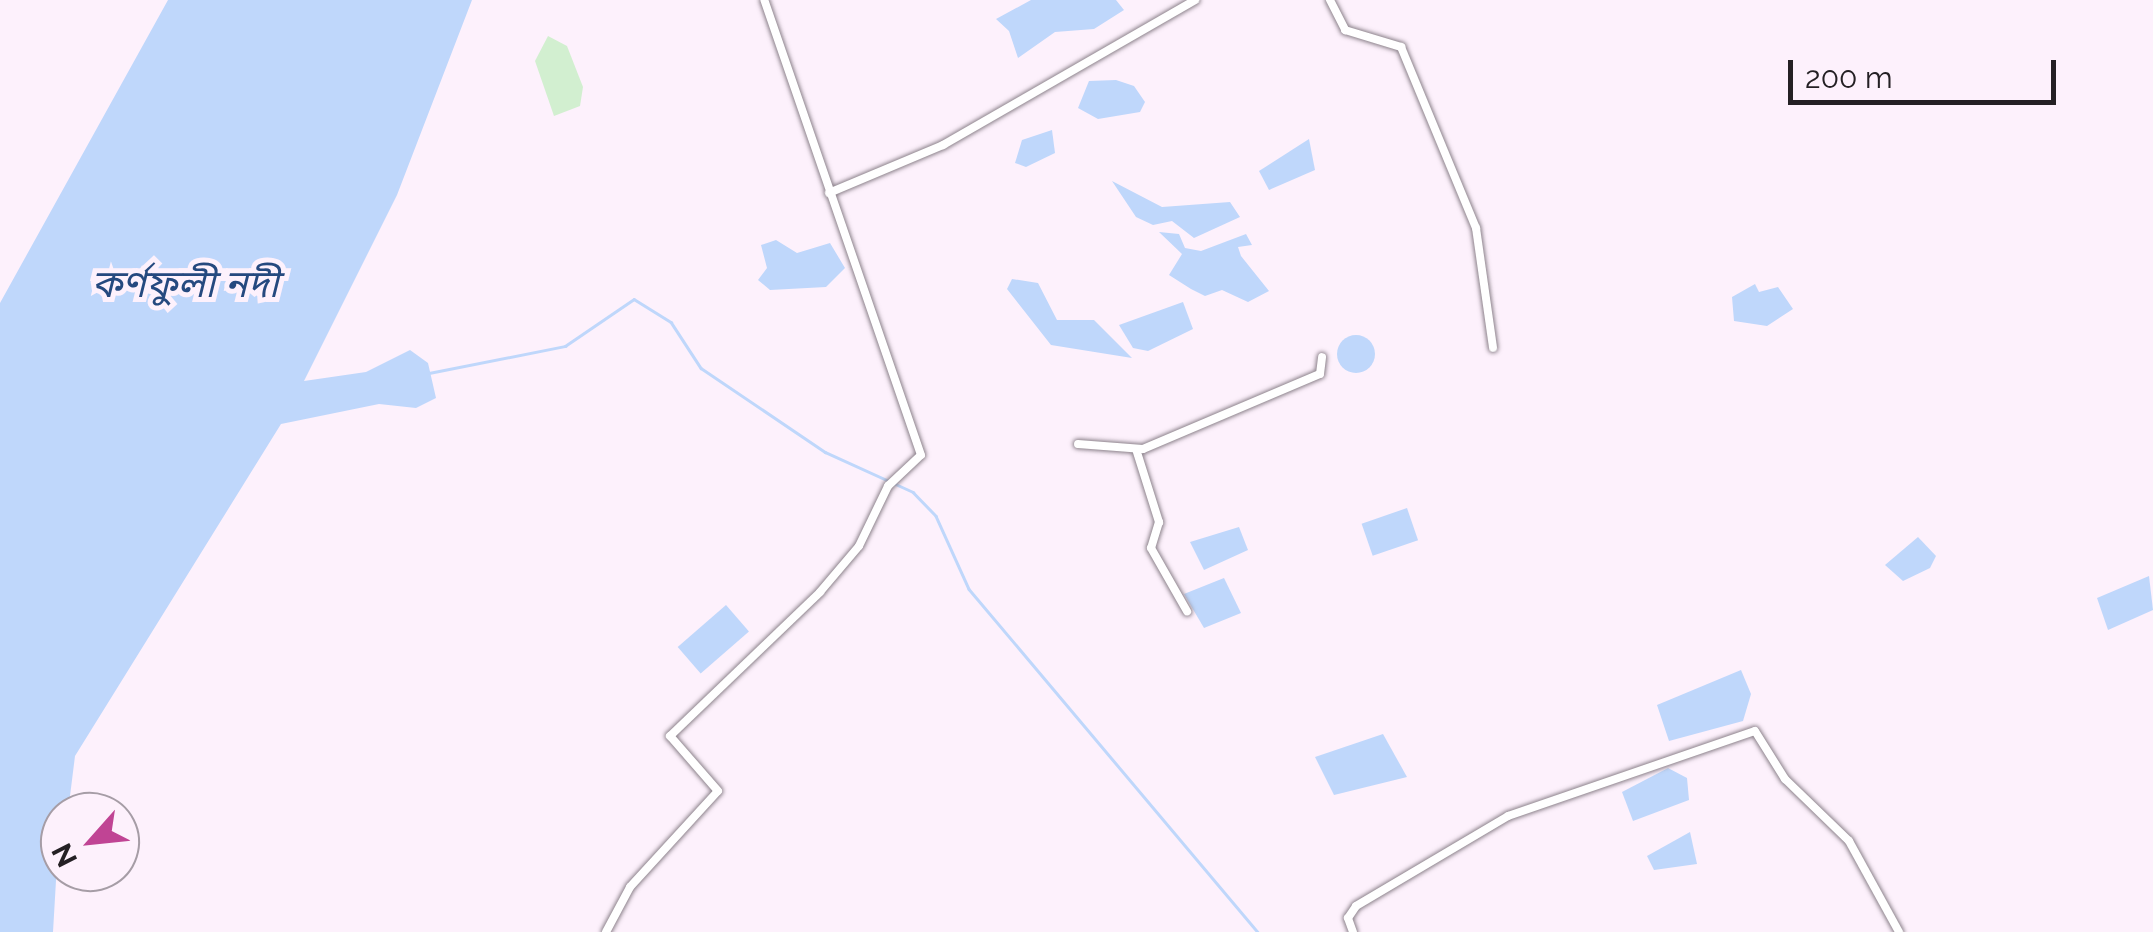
<!DOCTYPE html>
<meta charset="utf-8">
<style>
body{margin:0}
#map{position:relative;width:2153px;height:932px;overflow:hidden;background:#fdf1fc;font-family:Raleway,"Noto Sans Bengali",sans-serif}
div>[style]{position:absolute}
.green>*{inset:0;background:#d2efd0}
.water>*{inset:0;background:#bfd7fb;transform-origin:0 0}
.round{border-radius:50%}
.stream>*{height:2.5px;margin:-1.25px;padding:0 1.25px;transform-origin:1.25px;border-radius:1.25px;background:#bfd7fb}
.roads{filter:drop-shadow(0 0 2px #8d838c) drop-shadow(0 0 2px #8d838c)}
.street>*{height:8px;margin:-4px;padding:0 4px;transform-origin:4px;border-radius:4px;background:#fff}
span{translate:-50% -50%;white-space:nowrap;text-align:center;line-height:1.15;-webkit-text-stroke:10px #fdf1fc;paint-order:stroke}
.water-label{font-size:38px;color:#25497f;font-style:italic}
.north{position:absolute;left:40px;top:792px;width:100px;height:100px;box-sizing:border-box;background:#fdf1fc;border:2px solid #a69da6;border-radius:50%;rotate:243deg;font-size:28px;font-weight:700;line-height:40px;text-align:center;color:#242024}
.north::after{content:'';display:block;margin:auto;width:35px;height:45px;background:#c04494;clip-path:polygon(50% 0,100% 100%,50% 72%,0 100%)}
.scale{position:absolute;left:1788px;top:60px;width:268px;height:45px;box-sizing:border-box;border:5px solid #242024;border-top:0;padding-left:12px;font-size:30px;line-height:35px;white-space:nowrap;color:#242024;-webkit-text-stroke:8px #fdf1fc;paint-order:stroke}
</style>
<div id="map">
<div class="green">
<i style="clip-path:polygon(548px 36px,567px 46px,583px 87px,580px 106px,554px 116px,535px 61px)"></i>
</div>
<div class="water">
<i style="clip-path:polygon(168px 0,472px 0,397px 195px,304px 381px,366px 372px,410px 350px,428px 363px,436px 398px,416px 408px,379px 404px,281px 424px,75px 756px,68px 812px,60px 812px,53px 932px,0 932px,0 303px)"></i>
<i style="clip-path:polygon(1031px 0,1116px 0,1124px 10px,1094px 29px,1055px 32px,1018px 58px,1009px 31px,996px 19px)"></i>
<i style="clip-path:polygon(1116px 80px,1134px 86px,1145px 102px,1140px 112px,1098px 119px,1078px 108px,1089px 81px)"></i>
<i style="clip-path:polygon(1052px 130px,1055px 153px,1026px 167px,1015px 163px,1022px 140px)"></i>
<i style="clip-path:polygon(1309px 139px,1315px 170px,1269px 190px,1259px 171px)"></i>
<i style="clip-path:polygon(1112px 181px,1162px 207px,1230px 202px,1240px 217px,1194px 238px,1172px 221px,1153px 225px,1136px 217px)"></i>
<i style="clip-path:polygon(1159px 232px,1179px 234px,1185px 248px,1201px 251px,1246px 234px,1252px 245px,1238px 247px,1241px 256px,1269px 291px,1248px 302px,1222px 290px,1205px 296px,1191px 289px,1169px 275px,1182px 254px)"></i>
<i style="clip-path:polygon(776px 240px,797px 253px,830px 243px,845px 268px,826px 287px,770px 290px,758px 280px,767px 268px,761px 245px)"></i>
<i style="clip-path:polygon(1012px 279px,1038px 283px,1057px 320px,1094px 320px,1132px 358px,1051px 345px,1007px 289px)"></i>
<i style="clip-path:polygon(1755px 284px,1759px 292px,1778px 287px,1793px 309px,1767px 326px,1734px 321px,1732px 297px)"></i>
<i style="clip-path:polygon(1183px 302px,1193px 329px,1148px 351px,1133px 348px,1119px 325px)"></i>
<i class="round" style="left:1337px;top:335px;width:38px;height:38px"></i>
<i style="left:1407px;top:508px;width:34px;height:48px;rotate:71deg"></i>
<i style="clip-path:polygon(1239px 527px,1248px 550px,1204px 570px,1190px 542px)"></i>
<i style="clip-path:polygon(1918px 537px,1936px 556px,1930px 568px,1903px 581px,1885px 565px)"></i>
<i style="clip-path:polygon(2149px 576px,2153px 610px,2108px 630px,2097px 598px)"></i>
<i style="clip-path:polygon(1224px 578px,1241px 613px,1204px 628px,1184px 594px)"></i>
<i style="left:726px;top:605px;width:35px;height:64px;rotate:49deg"></i>
<i style="clip-path:polygon(1741px 670px,1751px 694px,1743px 721px,1669px 741px,1657px 705px)"></i>
<i style="clip-path:polygon(1383px 734px,1407px 777px,1334px 795px,1315px 757px)"></i>
<i style="clip-path:polygon(1668px 768px,1687px 778px,1689px 800px,1633px 821px,1622px 792px)"></i>
<i style="clip-path:polygon(1690px 832px,1697px 864px,1654px 870px,1647px 856px)"></i>
</div>
<div class="stream">
<i style="left:429px;top:373px;width:139px;rotate:-11.2deg"></i>
<i style="left:565px;top:346px;width:83px;rotate:-34.3deg"></i>
<i style="left:634px;top:299px;width:44px;rotate:31.9deg"></i>
<i style="left:671px;top:322px;width:55px;rotate:56.9deg"></i>
<i style="left:701px;top:368px;width:150px;rotate:34.1deg"></i>
<i style="left:825px;top:452px;width:97px;rotate:24.4deg"></i>
<i style="left:913px;top:492px;width:33px;rotate:46deg"></i>
<i style="left:936px;top:516px;width:80px;rotate:65.7deg"></i>
<i style="left:969px;top:589px;width:449px;rotate:49.9deg"></i>
</div>
<div class="roads">
<div class="street">
<i style="left:1330px;top:0;width:34px;rotate:63deg"></i>
<i style="left:1345px;top:30px;width:59px;rotate:16.9deg"></i>
<i style="left:1401px;top:47px;width:196px;rotate:67.5deg"></i>
<i style="left:1476px;top:228px;width:121px;rotate:81.9deg"></i>
<i style="left:829px;top:193px;width:124px;rotate:-22.8deg"></i>
<i style="left:943px;top:145px;width:291px;rotate:-29.9deg"></i>
<i style="left:1078px;top:444px;width:65px;rotate:4.4deg"></i>
<i style="left:1143px;top:449px;width:192px;rotate:-23deg"></i>
<i style="left:1320px;top:374px;width:17px;rotate:-83deg"></i>
<i style="left:1136px;top:449px;width:77px;rotate:72.5deg"></i>
<i style="left:1159px;top:522px;width:27px;rotate:107deg"></i>
<i style="left:1151px;top:548px;width:73px;rotate:60.3deg"></i>
<i style="left:606px;top:932px;width:51px;rotate:-61.9deg"></i>
<i style="left:630px;top:887px;width:130px;rotate:-47.5deg"></i>
<i style="left:718px;top:791px;width:73px;rotate:-131.1deg"></i>
<i style="left:670px;top:736px;width:208px;rotate:-43.8deg"></i>
<i style="left:820px;top:592px;width:60px;rotate:-49.7deg"></i>
<i style="left:859px;top:546px;width:67px;rotate:-64.2deg"></i>
<i style="left:888px;top:486px;width:45px;rotate:-43.2deg"></i>
<i style="left:921px;top:455px;width:481px;rotate:-109deg"></i>
<i style="left:1353px;top:932px;width:15px;rotate:-110deg"></i>
<i style="left:1348px;top:918px;width:14px;rotate:-56deg"></i>
<i style="left:1356px;top:906px;width:177px;rotate:-30.6deg"></i>
<i style="left:1508px;top:816px;width:261px;rotate:-19deg"></i>
<i style="left:1755px;top:731px;width:57px;rotate:58deg"></i>
<i style="left:1785px;top:779px;width:89px;rotate:44.1deg"></i>
<i style="left:1849px;top:841px;width:104px;rotate:61.2deg"></i>
</div>
</div>
<div class="water-label">
<span style="left:185px;top:284px">কর্ণফুলী নদী</span>
</div>
<div class="north">N</div>
<div class="scale">200 m</div>
</div>
